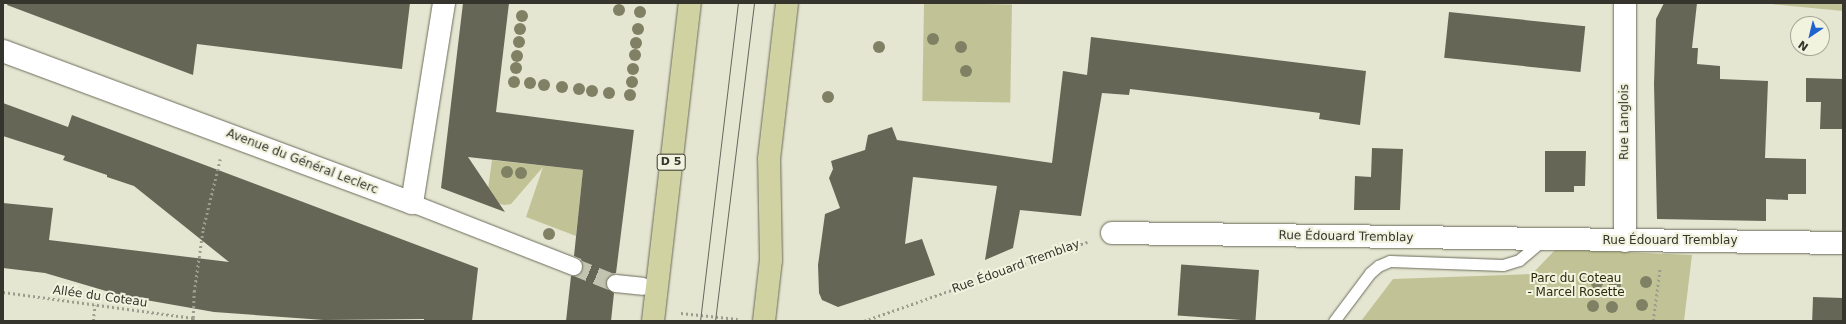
<!DOCTYPE html>
<meta charset="utf-8">
<style>
body{margin:0}
#map{position:relative;width:1846px;height:324px;overflow:hidden;background:#e5e6d2;font-family:"DejaVu Sans",sans-serif}
div>[style]{position:absolute}
.green>*{inset:0;background:#c1c396;transform-origin:0 0}
.building>*{inset:0;background:#656655;transform-origin:0 0}
.pedestrian-tunnel>*{height:17px;margin-top:-8.5px;transform-origin:0;background:repeating-linear-gradient(90deg,#c2c3b1 0 17px,transparent 0 25px)}
.path>*{height:2.5px;margin-top:-1.25px;transform-origin:0;background:repeating-linear-gradient(90deg,#9c9d8e 0 2px,transparent 0 5px)}
.roads{filter:drop-shadow(0 0 1px #6b6c5a) drop-shadow(0 0 1px #6b6c5a)}
.service>*{height:11px;margin:-5.5px;padding:0 5.5px;transform-origin:5.5px;border-radius:5.5px;background:#fff}
.pedestrian>*{height:17px;margin:-8.5px;padding:0 8.5px;transform-origin:8.5px;border-radius:8.5px;background:#fff}
.minor>*{height:22px;margin:-11px;padding:0 11px;transform-origin:11px;border-radius:11px;background:#fff}
.primary>*{height:22px;margin:-11px;padding:0 11px;transform-origin:11px;border-radius:11px;background:#d1d2a1}
.tram>*{height:1px;margin:-0.5px;padding:0 0.5px;transform-origin:0.5px;border-radius:0.5px;background:#66665b}
.trees>*{width:12px;height:12px;margin:-6px;border-radius:50%;background:#7f8064}
span{translate:-50% -50%;white-space:nowrap;text-align:center;line-height:1.15;-webkit-text-stroke:4px #f2f3df;paint-order:stroke}
.shield-label span{padding:1px 3px;background:#f2f3df;border:1px solid;border-radius:3px;-webkit-text-stroke-width:0}
.shield-label{font-size:11px;color:#35352d;font-weight:700}
.street-label{font-size:12px;color:#35352d}
.park-label{font-size:12px;color:#2b2c0a}
.frame{position:absolute;inset:0;border:4px solid #35352d;pointer-events:none}
.north{position:absolute;left:1790px;top:16px;width:40px;height:40px;box-sizing:border-box;background:#f2f3df;border:1px solid #a6a798;border-radius:50%;rotate:215deg;font-size:11px;font-weight:700;line-height:16px;text-align:center;color:#35352d}
.north::after{content:'';display:block;margin:auto;width:14px;height:18px;background:#1f63cf;clip-path:polygon(50% 0,100% 100%,50% 72%,0 100%)}
</style>
<div id="map">
<div class="green">
<i style="left:924px;top:3px;width:88px;height:98px;rotate:1deg"></i>
<i style="clip-path:polygon(1771px 3px,1843px 3px,1843px 11px,1771px 4px)"></i>
<i style="clip-path:polygon(492px 160px,583px 170px,576px 236px,526px 217px,543px 167px,511px 204px,504px 205px,496px 203px,494px 196px,487px 196px)"></i>
<i style="clip-path:polygon(1556px 249px,1692px 255px,1684px 321px,1361px 321px,1393px 279px,1532px 274px)"></i>
</div>
<div class="building">
<i style="clip-path:polygon(8px 3px,410px 3px,402px 69px,197px 44px,193px 75px,7px 5px)"></i>
<i style="clip-path:polygon(463px 3px,509px 3px,496px 112px,634px 130px,616px 273px,611px 274px,605px 282px,606px 287px,614px 293px,611px 321px,566px 321px,571px 276px,580px 274px,583px 265px,581px 259px,574px 256px,583px 170px,468px 157px,505px 212px,441px 188px)"></i>
<i style="clip-path:polygon(1664px 3px,1697px 3px,1692px 48px,1698px 48px,1697px 64px,1720px 66px,1720px 79px,1768px 81px,1765px 158px,1806px 159px,1806px 194px,1788px 194px,1788px 200px,1766px 199px,1766px 221px,1657px 219px,1654px 84px,1656px 19px)"></i>
<i style="left:1449px;top:12px;width:137px;height:46px;rotate:6deg"></i>
<i style="clip-path:polygon(1091px 37px,1366px 71px,1360px 125px,1319px 119px,1320px 113px,1198px 97px,1130px 89px,1129px 95px,1102px 93px,1081px 216px,1020px 210px,1013px 248px,985px 260px,997px 186px,913px 177px,905px 244px,922px 239px,935px 275px,838px 307px,822px 300px,819px 293px,818px 265px,825px 214px,840px 208px,829px 178px,833px 169px,831px 161px,865px 150px,868px 135px,892px 127px,897px 140px,1052px 163px,1063px 71px,1087px 75px)"></i>
<i style="clip-path:polygon(1806px 78px,1843px 79px,1843px 129px,1820px 129px,1821px 102px,1806px 102px)"></i>
<i style="clip-path:polygon(3px 103px,68px 127px,72px 115px,478px 268px,472px 321px,424px 321px,424px 319px,324px 320px,214px 312px,123px 296px,45px 273px,3px 268px,3px 203px,53px 208px,49px 240px,229px 262px,134px 186px,107px 177px,107px 175px,63px 160px,65px 156px,3px 136px)"></i>
<i style="clip-path:polygon(1372px 148px,1403px 149px,1400px 210px,1354px 210px,1355px 176px,1371px 177px)"></i>
<i style="clip-path:polygon(1545px 151px,1586px 151px,1585px 186px,1574px 186px,1574px 192px,1545px 192px)"></i>
<i style="left:1259px;top:270px;width:51px;height:78px;rotate:94deg"></i>
<i style="left:1813px;top:297px;width:30px;height:24px;rotate:2deg"></i>
</div>
<div class="pedestrian-tunnel">
<i style="left:573px;top:266px;width:45px;rotate:22deg"></i>
</div>
<div class="path">
<i style="left:3px;top:292px;width:192px;rotate:7.8deg"></i>
<i style="left:193px;top:318px;width:3px;rotate:72deg"></i>
<i style="left:681px;top:313px;width:57px;rotate:6deg"></i>
<i style="left:193px;top:318px;width:26px;rotate:-88deg"></i>
<i style="left:194px;top:292px;width:64px;rotate:-81.9deg"></i>
<i style="left:203px;top:229px;width:72px;rotate:-76.3deg"></i>
<i style="left:93px;top:321px;width:16px;rotate:-83deg"></i>
<i style="left:864px;top:321px;width:237px;rotate:-19.5deg"></i>
<i style="left:1653px;top:321px;width:54px;rotate:-82.6deg"></i>
</div>
<div class="roads">
<div class="service">
<i style="left:1334px;top:321px;width:60px;rotate:-53.1deg"></i>
<i style="left:1370px;top:273px;width:11px;rotate:-41deg"></i>
<i style="left:1378px;top:266px;width:13px;rotate:-23deg"></i>
<i style="left:1390px;top:261px;width:113px;rotate:2deg"></i>
<i style="left:1503px;top:265px;width:17px;rotate:-17deg"></i>
<i style="left:1519px;top:260px;width:31px;rotate:-40deg"></i>
</div>
<div class="pedestrian">
<i style="left:412px;top:203px;width:173px;rotate:21.4deg"></i>
<i style="left:615px;top:283px;width:27px;rotate:6deg"></i>
</div>
<div class="minor">
<i style="left:1625px;top:3px;width:238px;rotate:90deg"></i>
<i style="left:3px;top:51px;width:436px;rotate:20.4deg"></i>
<i style="left:412px;top:203px;width:203px;rotate:-80.9deg"></i>
<i style="left:1112px;top:233px;width:731px;rotate:0.78deg"></i>
</div>
<div class="primary">
<i style="left:653px;top:321px;width:320px;rotate:-83.4deg"></i>
<i style="left:764px;top:321px;width:61px;rotate:-83.5deg"></i>
<i style="left:771px;top:260px;width:101px;rotate:-91.1deg"></i>
<i style="left:769px;top:159px;width:157px;rotate:-83.4deg"></i>
</div>
</div>
<div class="tram">
<i style="left:700px;top:321px;width:320px;rotate:-83.2deg"></i>
<i style="left:715px;top:321px;width:320px;rotate:-83deg"></i>
</div>
<div class="trees">
<i style="left:619px;top:10px"></i>
<i style="left:640px;top:12px"></i>
<i style="left:522px;top:16px"></i>
<i style="left:520px;top:29px"></i>
<i style="left:638px;top:29px"></i>
<i style="left:933px;top:39px"></i>
<i style="left:519px;top:42px"></i>
<i style="left:636px;top:43px"></i>
<i style="left:879px;top:47px"></i>
<i style="left:961px;top:47px"></i>
<i style="left:635px;top:55px"></i>
<i style="left:517px;top:56px"></i>
<i style="left:516px;top:68px"></i>
<i style="left:633px;top:69px"></i>
<i style="left:966px;top:71px"></i>
<i style="left:514px;top:82px"></i>
<i style="left:632px;top:82px"></i>
<i style="left:530px;top:83px"></i>
<i style="left:544px;top:85px"></i>
<i style="left:562px;top:87px"></i>
<i style="left:579px;top:89px"></i>
<i style="left:592px;top:91px"></i>
<i style="left:609px;top:93px"></i>
<i style="left:630px;top:95px"></i>
<i style="left:828px;top:97px"></i>
<i style="left:507px;top:172px"></i>
<i style="left:521px;top:173px"></i>
<i style="left:549px;top:234px"></i>
<i style="left:1646px;top:282px"></i>
<i style="left:1597px;top:283px"></i>
<i style="left:1615px;top:285px"></i>
<i style="left:1642px;top:305px"></i>
<i style="left:1593px;top:306px"></i>
<i style="left:1612px;top:307px"></i>
</div>
<div class="shield-label">
<span style="left:671px;top:162px">D 5</span>
</div>
<div class="street-label">
<span style="left:1625px;top:122px;rotate:-90deg">Rue Langlois</span>
<span style="left:302px;top:162px;rotate:21deg">Avenue du Général Leclerc</span>
<span style="left:1346px;top:237px;rotate:1deg">Rue Édouard Tremblay</span>
<span style="left:1670px;top:241px">Rue Édouard Tremblay</span>
<span style="left:1016px;top:267px;rotate:-20deg">Rue Édouard Tremblay</span>
<span style="left:100px;top:297px;rotate:8deg">Allée du Coteau</span>
</div>
<div class="park-label">
<span style="left:1576px;top:286px">Parc du Coteau<br>- Marcel Rosette</span>
</div>
<div class="frame"></div>
<div class="north">N</div>
</div>
